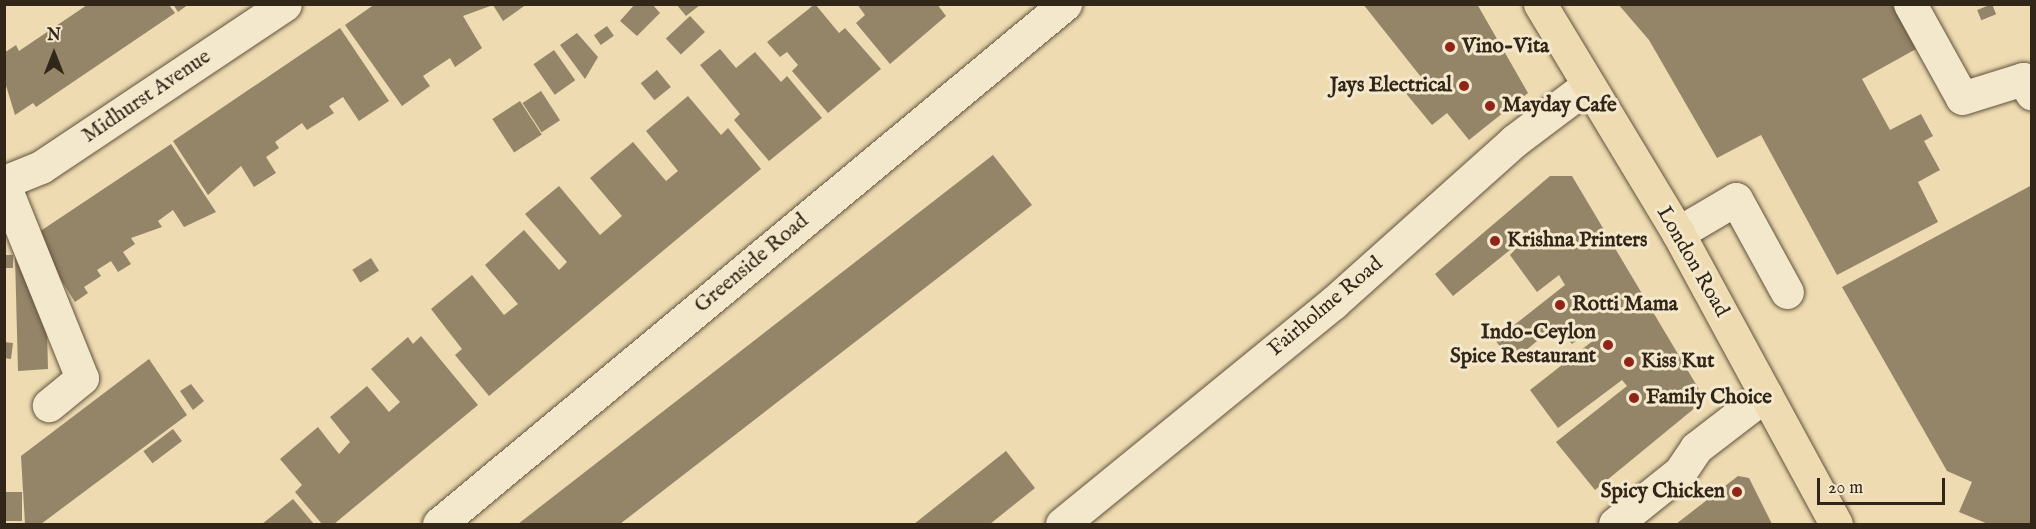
<!DOCTYPE html>
<style>
body{margin:0}
#map{position:relative;width:2036px;height:529px;overflow:hidden;background:#eedbb1;font-family:"IM FELL English",serif}
div>[style]{position:absolute}
.building>*{inset:0;background:#948468;transform-origin:0 0}
.roads{filter:drop-shadow(0 0 2px #61533e) drop-shadow(0 0 2px #61533e)}
.minor>*{height:33px;margin:-16.5px;padding:0 16.5px;transform-origin:16.5px;border-radius:16.5px;background:#f4e8cc}
.major>*{height:33px;margin:-16.5px;padding:0 16.5px;transform-origin:16.5px;border-radius:16.5px;background:#eedbb1}
.dots>*{width:16px;height:16px;translate:-50% -50%;box-sizing:border-box;border:3px solid #f4e8cc;border-radius:50%}
span{translate:-50% -50%;white-space:nowrap;text-align:center;line-height:1.15;-webkit-text-stroke:6px #f4e8cc;paint-order:stroke}
.poi-label{font-size:21px;color:#322618;font-weight:700}
.left{translate:0 -50%;text-align:left}
.right{translate:-100% -50%;text-align:right}
.street-label{font-size:21px;color:#322618}
.frame{position:absolute;inset:0;border:6px solid #322618;pointer-events:none}
.north{position:absolute;left:24px;top:24px;width:60px;height:60px;-webkit-text-stroke:4px #f4e8cc;paint-order:stroke;rotate:0deg;font-size:16px;font-weight:700;line-height:24px;text-align:center;color:#322618}
.north::after{content:'';display:block;margin:auto;width:21px;height:27px;background:#322618;clip-path:polygon(50% 0,100% 100%,50% 72%,0 100%)}
.scale{position:absolute;left:1817px;top:478px;width:128px;height:27px;box-sizing:border-box;border:3px solid #322618;border-top:0;padding-left:8px;font-size:18px;line-height:21px;white-space:nowrap;color:#322618;-webkit-text-stroke:4px #f4e8cc;paint-order:stroke}
</style>
<div id="map">
<div class="building">
<i style="clip-path:polygon(173px 4px,189px 4px,178px 12px)"></i>
<i style="clip-path:polygon(375px 4px,527px 4px,503px 21px,493px 5px,463px 16px,482px 48px,455px 67px,450px 58px,423px 76px,430px 86px,402px 106px,345px 25px)"></i>
<i style="clip-path:polygon(635px 4px,652px 4px,660px 13px,637px 36px,620px 21px)"></i>
<i style="clip-path:polygon(815px 4px,839px 33px,845px 28px,881px 69px,828px 113px,792px 71px,798px 65px,787px 52px,780px 57px,767px 42px)"></i>
<i style="clip-path:polygon(857px 4px,937px 4px,946px 16px,890px 64px,856px 23px,865px 15px)"></i>
<i style="clip-path:polygon(1363px 4px,1477px 4px,1528px 93px,1469px 140px,1447px 113px,1432px 125px,1404px 91px,1421px 77px)"></i>
<i style="clip-path:polygon(1618px 4px,1892px 4px,1916px 49px,1862px 79px,1890px 130px,1921px 114px,1933px 136px,1924px 141px,1940px 170px,1918px 182px,1938px 222px,1837px 275px,1761px 135px,1717px 158px,1649px 40px)"></i>
<i style="left:1992px;top:4px;width:11px;height:16px;rotate:68deg"></i>
<i style="clip-path:polygon(87px 5px,169px 5px,175px 13px,36px 107px,33px 103px,15px 115px,4px 79px,4px 53px,16px 45px,19px 51px)"></i>
<i style="clip-path:polygon(677px 5px,700px 5px,686px 16px)"></i>
<i style="left:690px;top:16px;width:22px;height:33px;rotate:47deg"></i>
<i style="left:607px;top:26px;width:12px;height:16px;rotate:55deg"></i>
<i style="clip-path:polygon(340px 28px,389px 101px,359px 121px,343px 97px,329px 106px,334px 113px,307px 130px,302px 123px,275px 142px,279px 148px,266px 157px,276px 173px,254px 187px,241px 166px,208px 195px,173px 141px)"></i>
<i style="clip-path:polygon(577px 33px,598px 57px,585px 79px,560px 45px)"></i>
<i style="clip-path:polygon(720px 49px,736px 68px,755px 52px,781px 82px,787px 76px,822px 118px,769px 161px,734px 120px,740px 114px,700px 65px)"></i>
<i style="left:554px;top:50px;width:37px;height:25px;rotate:55deg"></i>
<i style="left:657px;top:70px;width:22px;height:21px;rotate:51deg"></i>
<i style="left:541px;top:91px;width:35px;height:22px;rotate:57deg"></i>
<i style="clip-path:polygon(688px 96px,721px 135px,728px 128px,761px 169px,489px 396px,455px 355px,462px 349px,431px 309px,472px 275px,504px 315px,518px 304px,485px 265px,524px 230px,559px 270px,567px 262px,525px 214px,559px 186px,600px 235px,622px 216px,590px 178px,633px 142px,666px 181px,678px 171px,646px 131px)"></i>
<i style="left:520px;top:101px;width:40px;height:33px;rotate:57deg"></i>
<i style="clip-path:polygon(171px 144px,216px 212px,184px 227px,173px 210px,158px 221px,162px 227px,131px 238px,135px 244px,123px 252px,131px 264px,118px 272px,111px 261px,97px 270px,101px 276px,84px 287px,88px 293px,75px 302px,33px 236px)"></i>
<i style="clip-path:polygon(993px 155px,1032px 205px,620px 524px,518px 524px)"></i>
<i style="clip-path:polygon(1550px 176px,1572px 176px,1700px 391px,1696px 407px,1595px 490px,1556px 442px,1627px 386px,1622px 380px,1558px 428px,1530px 390px,1599px 336px,1592px 328px,1572px 344px,1556px 325px,1512px 362px,1495px 340px,1565px 285px,1559px 275px,1537px 292px,1510px 255px,1531px 233px,1453px 296px,1435px 274px)"></i>
<i style="clip-path:polygon(2032px 185px,2032px 524px,1988px 524px,1959px 512px,1972px 482px,1947px 471px,1842px 287px)"></i>
<i style="left:4px;top:255px;width:9px;height:13px"></i>
<i style="clip-path:polygon(15px 256px,47px 332px,48px 369px,18px 371px)"></i>
<i style="left:371px;top:258px;width:15px;height:22px;rotate:58deg"></i>
<i style="clip-path:polygon(421px 336px,478px 405px,334px 524px,322px 524px,295px 492px,302px 485px,280px 459px,318px 427px,339px 454px,350px 442px,330px 417px,367px 386px,389px 412px,400px 402px,371px 369px,408px 337px,413px 344px)"></i>
<i style="clip-path:polygon(4px 342px,13px 343px,11px 359px,4px 358px)"></i>
<i style="clip-path:polygon(149px 359px,187px 415px,41px 524px,25px 524px,21px 456px)"></i>
<i style="clip-path:polygon(191px 384px,204px 401px,193px 410px,180px 391px)"></i>
<i style="left:173px;top:429px;width:15px;height:37px;rotate:53deg"></i>
<i style="clip-path:polygon(1006px 451px,1035px 488px,990px 524px,914px 524px)"></i>
<i style="clip-path:polygon(1738px 476px,1749px 478px,1772px 524px,1676px 524px)"></i>
<i style="left:4px;top:492px;width:18px;height:29px"></i>
<i style="clip-path:polygon(293px 499px,314px 524px,262px 524px)"></i>
</div>
<div class="roads">
<div class="minor">
<i style="left:1910px;top:4px;width:107px;rotate:61deg"></i>
<i style="left:1962px;top:98px;width:64px;rotate:-17.3deg"></i>
<i style="left:2023px;top:79px;width:17px;rotate:59deg"></i>
<i style="left:4px;top:182px;width:40px;rotate:-22deg"></i>
<i style="left:41px;top:167px;width:293px;rotate:-33.7deg"></i>
<i style="left:4px;top:185px;width:208px;rotate:68deg"></i>
<i style="left:82px;top:378px;width:43px;rotate:140.7deg"></i>
<i style="left:1678px;top:233px;width:67px;rotate:-30.4deg"></i>
<i style="left:1736px;top:199px;width:106px;rotate:61.3deg"></i>
<i style="left:439px;top:524px;width:814px;rotate:-39.72deg"></i>
<i style="left:1062px;top:524px;width:350px;rotate:-39.2deg"></i>
<i style="left:1333px;top:303px;width:243px;rotate:-41.8deg"></i>
<i style="left:1514px;top:141px;width:91px;rotate:-37deg"></i>
<i style="left:1615px;top:524px;width:83px;rotate:-38.7deg"></i>
<i style="left:1680px;top:472px;width:29px;rotate:-56deg"></i>
<i style="left:1696px;top:448px;width:88px;rotate:-37.6deg"></i>
</div>
<div class="major">
<i style="left:1540px;top:4px;width:267px;rotate:58.9deg"></i>
<i style="left:1678px;top:233px;width:331px;rotate:61.5deg"></i>
</div>
</div>
<div class="dots">
<i style="left:1450px;top:47px;background:#8f2418"></i>
<i style="left:1464px;top:86px;background:#8f2418"></i>
<i style="left:1490px;top:106px;background:#8f2418"></i>
<i style="left:1495px;top:241px;background:#8f2418"></i>
<i style="left:1560px;top:305px;background:#8f2418"></i>
<i style="left:1608px;top:345px;background:#8f2418"></i>
<i style="left:1629px;top:362px;background:#8f2418"></i>
<i style="left:1634px;top:398px;background:#8f2418"></i>
<i style="left:1737px;top:492px;background:#8f2418"></i>
</div>
<div class="poi-label">
<span class="left" style="left:1462px;top:47px">Vino-Vita</span>
<span class="right" style="left:1452px;top:86px">Jays Electrical</span>
<span class="left" style="left:1502px;top:106px">Mayday Cafe</span>
<span class="left" style="left:1507px;top:241px">Krishna Printers</span>
<span class="left" style="left:1572px;top:305px">Rotti Mama</span>
<span class="right" style="left:1596px;top:345px">Indo-Ceylon<br>Spice Restaurant</span>
<span class="left" style="left:1641px;top:362px">Kiss Kut</span>
<span class="left" style="left:1646px;top:398px">Family Choice</span>
<span class="right" style="left:1725px;top:492px">Spicy Chicken</span>
</div>
<div class="street-label">
<span style="left:147px;top:97px;rotate:-34deg">Midhurst Avenue</span>
<span style="left:1692px;top:262px;rotate:60deg">London Road</span>
<span style="left:752px;top:264px;rotate:-40deg">Greenside Road</span>
<span style="left:1326px;top:307px;rotate:-40deg">Fairholme Road</span>
</div>
<div class="frame"></div>
<div class="north">N</div>
<div class="scale">20 m</div>
</div>
